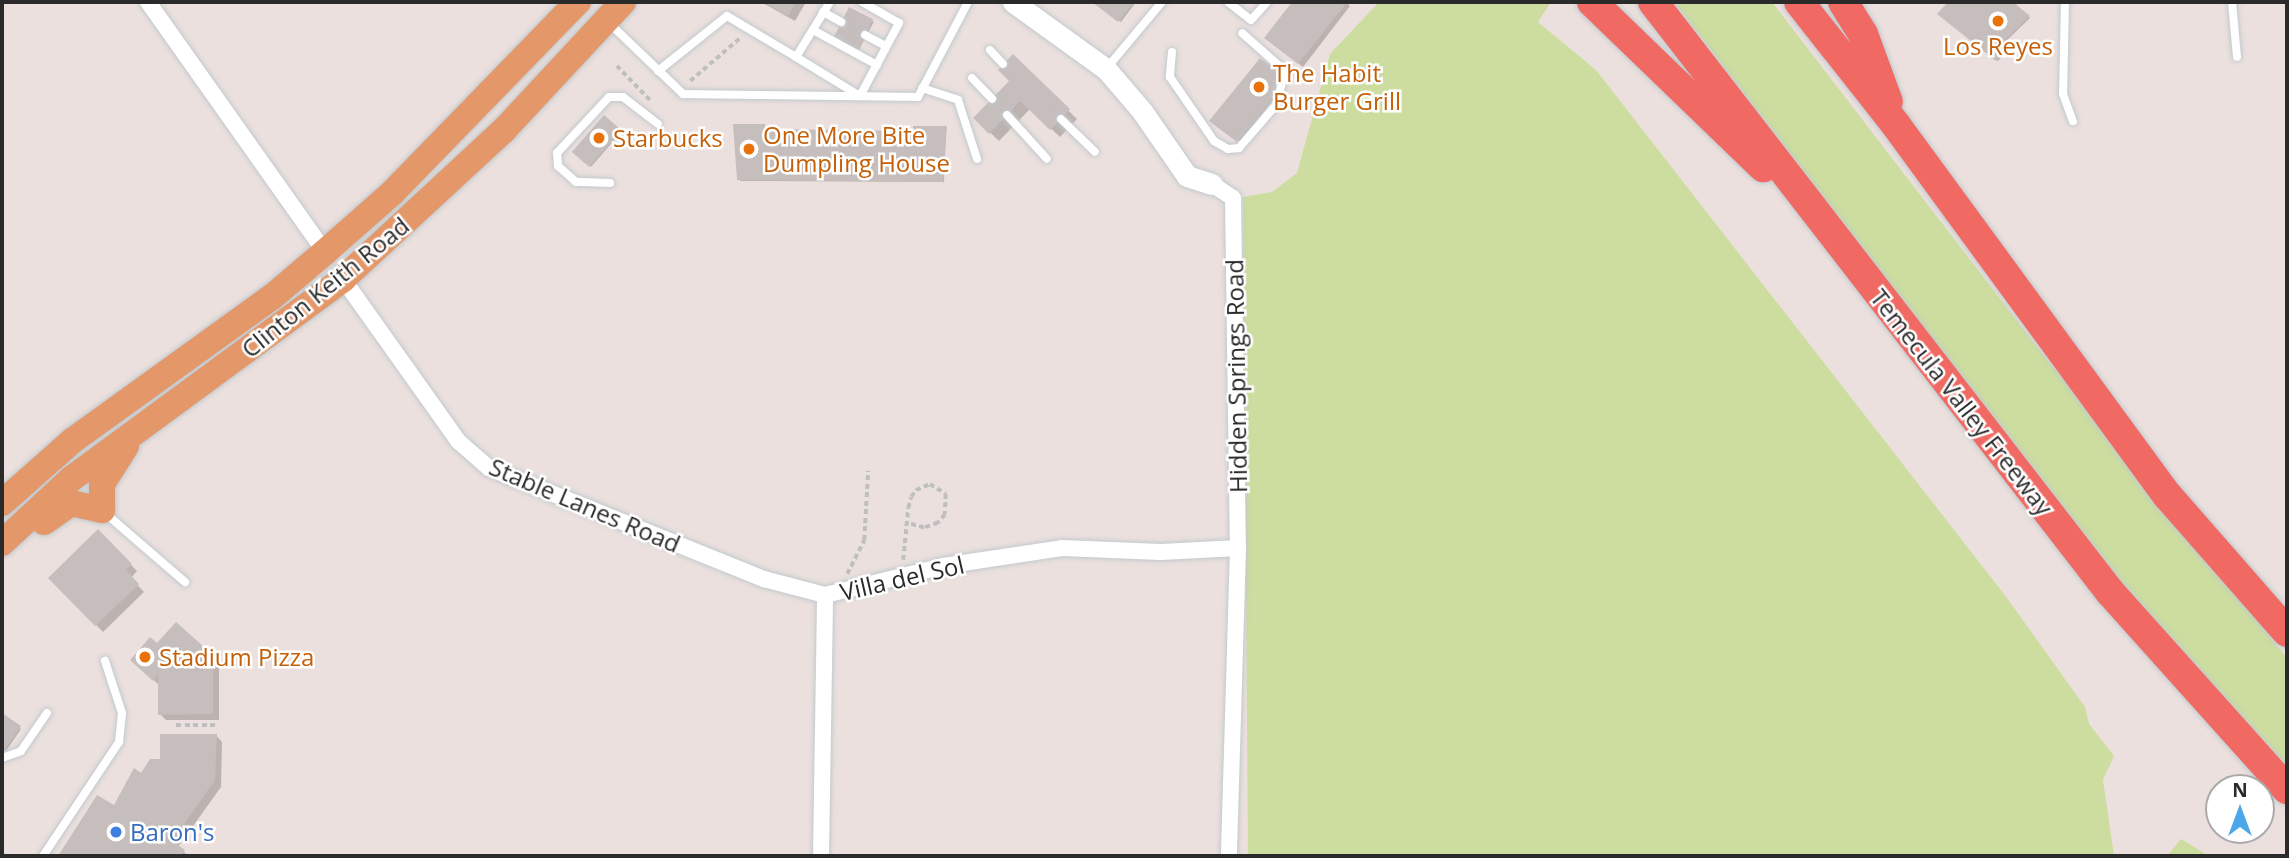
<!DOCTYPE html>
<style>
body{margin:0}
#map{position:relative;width:2289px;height:858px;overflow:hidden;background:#ebe0dd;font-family:"Open Sans",sans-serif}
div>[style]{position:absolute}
.green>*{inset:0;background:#ccdd9f}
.shadow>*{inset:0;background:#0003;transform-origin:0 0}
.building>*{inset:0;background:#c6bebd;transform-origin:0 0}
.path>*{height:3.5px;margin-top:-1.75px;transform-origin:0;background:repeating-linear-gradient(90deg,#bfbfbf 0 5px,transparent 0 8.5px)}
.roads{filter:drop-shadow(0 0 2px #c2c9cf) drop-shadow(0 0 2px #c2c9cf)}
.service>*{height:8px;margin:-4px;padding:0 4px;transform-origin:4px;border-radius:4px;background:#fff}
.minor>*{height:16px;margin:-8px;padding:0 8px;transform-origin:8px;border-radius:8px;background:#fff}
.tertiary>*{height:21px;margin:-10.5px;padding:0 10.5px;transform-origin:10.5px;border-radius:10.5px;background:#fff}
.primary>*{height:26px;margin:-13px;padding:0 13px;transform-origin:13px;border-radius:13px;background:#e49769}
.motorway>*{height:30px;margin:-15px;padding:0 15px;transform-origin:15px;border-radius:15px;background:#f06963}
.dots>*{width:19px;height:19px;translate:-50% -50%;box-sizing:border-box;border:4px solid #fff;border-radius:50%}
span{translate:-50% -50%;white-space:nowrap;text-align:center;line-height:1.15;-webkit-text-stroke:5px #fff;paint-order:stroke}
.food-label{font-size:24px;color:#c56008}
.left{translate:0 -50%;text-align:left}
.street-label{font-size:24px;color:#2a2a2a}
.shop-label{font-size:24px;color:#366cbe}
.frame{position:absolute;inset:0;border:4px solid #2a2a2a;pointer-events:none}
.north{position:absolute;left:2205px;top:774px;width:70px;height:70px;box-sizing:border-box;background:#fff;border:2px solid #aaa;border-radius:50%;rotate:0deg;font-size:19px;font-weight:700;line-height:28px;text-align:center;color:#2a2a2a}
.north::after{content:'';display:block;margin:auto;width:24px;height:32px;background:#4ba7ea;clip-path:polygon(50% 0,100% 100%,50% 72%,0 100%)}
</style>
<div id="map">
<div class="green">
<i style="clip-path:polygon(1379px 2px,1551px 2px,1538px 22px,1596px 70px,2007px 598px,2085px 707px,2089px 724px,2114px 756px,2103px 780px,2114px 856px,1248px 856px,1243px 197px,1272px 192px,1297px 173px,1330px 54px)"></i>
<i style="clip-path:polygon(1674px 2px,1772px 2px,2034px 343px,2287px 658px,2287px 765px,2201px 674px,2088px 543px)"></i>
<i style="clip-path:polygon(2181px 839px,2209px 856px,2167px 856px)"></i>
</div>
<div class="shadow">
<i style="clip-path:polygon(761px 2px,806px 2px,795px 21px)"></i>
<i style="clip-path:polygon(1093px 2px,1136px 2px,1121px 22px)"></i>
<i style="clip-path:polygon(1294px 2px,1346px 2px,1350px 6px,1303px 67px,1266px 38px)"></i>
<i style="clip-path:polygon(1950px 2px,2010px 2px,2030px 18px,1999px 48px,2005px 53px,1998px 61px,1940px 14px)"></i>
<i style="left:850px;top:9px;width:27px;height:33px;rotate:28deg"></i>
<i style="clip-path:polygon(1013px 57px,1077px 119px,1060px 137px,1030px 109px,999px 141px,975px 118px,1012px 81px)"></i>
<i style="clip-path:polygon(1275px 70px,1277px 95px,1240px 142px,1212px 121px)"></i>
<i style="left:604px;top:117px;width:23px;height:46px;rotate:41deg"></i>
<i style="clip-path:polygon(764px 126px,766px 131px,915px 132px,946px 128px,944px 182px,740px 181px)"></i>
<i style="clip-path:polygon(98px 532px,137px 571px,131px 578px,144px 592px,103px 632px,50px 578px)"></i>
<i style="clip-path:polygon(157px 645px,212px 656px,219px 663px,219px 720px,166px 720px,160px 714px,159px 685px,139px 666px)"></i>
<i style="clip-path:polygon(2px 715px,21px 729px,6px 751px,2px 749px)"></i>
<i style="clip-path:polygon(216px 735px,222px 742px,221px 787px,178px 847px,189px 856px,60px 856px,98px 797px,114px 807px,142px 775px)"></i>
</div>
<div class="building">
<i style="clip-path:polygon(763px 2px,796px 2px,788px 16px)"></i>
<i style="clip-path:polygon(1092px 2px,1134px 2px,1118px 22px)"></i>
<i style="clip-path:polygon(1292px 2px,1347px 2px,1298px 64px,1264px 38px)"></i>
<i style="clip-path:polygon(1948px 2px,2013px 2px,2030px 16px,1999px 46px,2005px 51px,1996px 61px,1937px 14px)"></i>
<i style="left:849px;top:7px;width:27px;height:35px;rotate:27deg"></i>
<i style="clip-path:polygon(1013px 54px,1070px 109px,1050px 130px,1020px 101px,989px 134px,973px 118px,1009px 81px,998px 70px)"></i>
<i style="clip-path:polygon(1260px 58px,1276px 69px,1276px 93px,1237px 142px,1209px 121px)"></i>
<i style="left:604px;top:115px;width:23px;height:49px;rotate:41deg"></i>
<i style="clip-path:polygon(733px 124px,765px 124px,765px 129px,913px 131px,913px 126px,947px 126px,943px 182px,737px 180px)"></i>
<i style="clip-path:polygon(98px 529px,132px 564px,126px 570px,139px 584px,95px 626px,48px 578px)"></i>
<i style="clip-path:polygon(176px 622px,213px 655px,213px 714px,158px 715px,158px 675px,153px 681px,130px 660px,150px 637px,157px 643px)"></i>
<i style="clip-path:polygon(2px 713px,21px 726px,4px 751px,2px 750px)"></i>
<i style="clip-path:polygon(160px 734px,217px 734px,215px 780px,172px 841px,185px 850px,181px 856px,58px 856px,97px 795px,114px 805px,134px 768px,141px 773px,150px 759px,160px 759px)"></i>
</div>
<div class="path">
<i style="left:617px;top:66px;width:50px;rotate:45.8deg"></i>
<i style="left:690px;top:81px;width:66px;rotate:-40.7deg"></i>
<i style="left:903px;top:560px;width:52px;rotate:-84.5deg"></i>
<i style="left:908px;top:508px;width:11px;rotate:-75deg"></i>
<i style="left:911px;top:497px;width:9px;rotate:-54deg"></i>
<i style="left:916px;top:490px;width:15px;rotate:-23deg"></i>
<i style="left:930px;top:484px;width:19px;rotate:32deg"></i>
<i style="left:946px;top:494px;width:21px;rotate:93deg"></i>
<i style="left:945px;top:515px;width:11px;rotate:131deg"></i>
<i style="left:938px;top:523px;width:15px;rotate:160deg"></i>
<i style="left:924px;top:528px;width:18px;rotate:-164deg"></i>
<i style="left:847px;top:574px;width:38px;rotate:-63deg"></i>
<i style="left:864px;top:540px;width:69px;rotate:-86.7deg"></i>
<i style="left:176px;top:725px;width:43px"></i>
</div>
<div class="roads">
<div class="service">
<i style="left:1228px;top:2px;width:29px;rotate:38deg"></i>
<i style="left:1251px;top:20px;width:24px;rotate:-48deg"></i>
<i style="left:2065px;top:2px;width:92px;rotate:91.2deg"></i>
<i style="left:2063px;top:94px;width:29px;rotate:70deg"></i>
<i style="left:2232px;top:2px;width:55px;rotate:84.8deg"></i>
<i style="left:823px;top:12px;width:21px;rotate:29deg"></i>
<i style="left:608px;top:22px;width:104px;rotate:43.8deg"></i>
<i style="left:683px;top:94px;width:235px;rotate:0.7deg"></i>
<i style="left:918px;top:97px;width:107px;rotate:-62.2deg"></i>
<i style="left:813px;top:30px;width:73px;rotate:28.7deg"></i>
<i style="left:865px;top:35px;width:24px;rotate:28deg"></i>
<i style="left:990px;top:50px;width:19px;rotate:47deg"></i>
<i style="left:1172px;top:52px;width:25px;rotate:95deg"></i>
<i style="left:1170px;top:77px;width:78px;rotate:55.5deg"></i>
<i style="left:1214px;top:141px;width:16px;rotate:30deg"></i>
<i style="left:1228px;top:149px;width:11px;rotate:-5deg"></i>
<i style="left:1239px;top:148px;width:57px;rotate:-49.3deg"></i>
<i style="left:1276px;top:105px;width:35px;rotate:-75deg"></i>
<i style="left:1285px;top:71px;width:57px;rotate:-138.5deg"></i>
<i style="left:796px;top:57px;width:75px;rotate:31.4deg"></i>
<i style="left:860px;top:96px;width:83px;rotate:-61.9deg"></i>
<i style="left:899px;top:23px;width:43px;rotate:-150.4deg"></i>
<i style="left:1106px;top:69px;width:87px;rotate:-50.1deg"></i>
<i style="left:658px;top:71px;width:88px;rotate:-38.6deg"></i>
<i style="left:727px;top:16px;width:80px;rotate:30.7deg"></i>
<i style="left:796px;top:57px;width:65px;rotate:-58.3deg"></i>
<i style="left:972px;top:78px;width:29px;rotate:46deg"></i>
<i style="left:922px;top:88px;width:38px;rotate:18deg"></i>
<i style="left:958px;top:100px;width:62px;rotate:72.1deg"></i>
<i style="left:1007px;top:115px;width:59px;rotate:47.7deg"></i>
<i style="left:1061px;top:119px;width:47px;rotate:44.1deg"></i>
<i style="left:610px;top:183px;width:34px;rotate:-178deg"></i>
<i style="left:576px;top:182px;width:24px;rotate:-138deg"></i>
<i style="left:558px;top:166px;width:13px;rotate:-94deg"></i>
<i style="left:557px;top:153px;width:76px;rotate:-47.1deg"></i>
<i style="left:609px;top:97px;width:14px"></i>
<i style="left:623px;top:97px;width:44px;rotate:37.6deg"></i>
<i style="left:105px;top:513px;width:106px;rotate:40.8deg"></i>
<i style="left:2px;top:758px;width:20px;rotate:-20deg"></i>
<i style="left:21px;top:751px;width:46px;rotate:-55.6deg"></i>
<i style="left:43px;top:856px;width:137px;rotate:-56.3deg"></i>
<i style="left:119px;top:742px;width:29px;rotate:-84deg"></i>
<i style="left:122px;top:713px;width:55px;rotate:-108.1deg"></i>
</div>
<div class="minor">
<i style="left:148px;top:2px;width:306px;rotate:54.7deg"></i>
<i style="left:1212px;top:184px;width:25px;rotate:34deg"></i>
<i style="left:1233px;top:198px;width:350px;rotate:89.2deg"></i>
<i style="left:1238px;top:548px;width:308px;rotate:91.7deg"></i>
<i style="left:343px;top:279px;width:199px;rotate:54.6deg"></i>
<i style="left:458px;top:441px;width:41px;rotate:41.1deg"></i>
<i style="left:489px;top:468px;width:297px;rotate:22deg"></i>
<i style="left:764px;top:579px;width:63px;rotate:14.7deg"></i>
<i style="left:825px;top:595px;width:122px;rotate:-13.8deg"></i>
<i style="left:943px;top:566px;width:120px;rotate:-8.6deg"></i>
<i style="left:1062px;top:548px;width:99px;rotate:2.3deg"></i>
<i style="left:1161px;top:552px;width:77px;rotate:-3deg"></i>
<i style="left:821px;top:856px;width:261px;rotate:-89.1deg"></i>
</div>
<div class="tertiary">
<i style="left:1013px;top:2px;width:115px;rotate:35.8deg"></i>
<i style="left:1106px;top:69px;width:55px;rotate:49.4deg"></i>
<i style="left:1142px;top:111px;width:79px;rotate:55.3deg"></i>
<i style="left:1187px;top:176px;width:26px;rotate:18deg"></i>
</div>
<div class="primary">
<i style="left:2px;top:503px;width:94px;rotate:-41.5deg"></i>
<i style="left:72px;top:441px;width:246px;rotate:-35.8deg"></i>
<i style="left:272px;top:297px;width:70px;rotate:-40.3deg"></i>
<i style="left:325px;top:252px;width:89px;rotate:-41.4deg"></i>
<i style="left:392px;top:193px;width:267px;rotate:-45.8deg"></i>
<i style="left:44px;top:522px;width:33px;rotate:-35deg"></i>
<i style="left:71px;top:503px;width:32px;rotate:13deg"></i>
<i style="left:102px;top:510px;width:26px;rotate:-90deg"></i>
<i style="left:102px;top:484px;width:45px;rotate:-57.7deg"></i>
<i style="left:2px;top:543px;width:94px;rotate:-42.8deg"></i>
<i style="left:71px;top:479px;width:338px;rotate:-36.3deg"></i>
<i style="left:343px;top:279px;width:219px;rotate:-42.8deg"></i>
<i style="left:504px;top:130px;width:175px;rotate:-47.1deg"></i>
</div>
<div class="motorway">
<i style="left:1592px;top:2px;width:238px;rotate:44deg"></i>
<i style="left:1653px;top:2px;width:746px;rotate:52.24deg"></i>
<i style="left:2110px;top:592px;width:265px;rotate:48.1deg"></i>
<i style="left:1799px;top:2px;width:157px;rotate:51.7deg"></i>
<i style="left:1896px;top:125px;width:459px;rotate:53.8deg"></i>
<i style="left:2167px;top:495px;width:182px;rotate:48.8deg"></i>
<i style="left:1843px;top:2px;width:38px;rotate:58deg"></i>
<i style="left:1863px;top:34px;width:72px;rotate:69.8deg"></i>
</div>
</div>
<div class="dots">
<i style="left:1998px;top:21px;background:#e8710a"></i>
<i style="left:1259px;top:87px;background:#e8710a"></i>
<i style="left:599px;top:138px;background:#e8710a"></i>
<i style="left:749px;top:149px;background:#e8710a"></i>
<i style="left:145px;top:657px;background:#e8710a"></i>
<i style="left:116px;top:832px;background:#3f7fe0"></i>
</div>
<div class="food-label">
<span style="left:1998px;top:46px">Los Reyes</span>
<span class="left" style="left:1273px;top:87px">The Habit<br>Burger Grill</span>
<span class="left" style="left:763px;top:149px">One More Bite<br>Dumpling House</span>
<span class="left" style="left:613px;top:138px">Starbucks</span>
<span class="left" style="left:159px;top:657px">Stadium Pizza</span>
</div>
<div class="street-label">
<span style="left:325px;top:287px;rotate:-39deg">Clinton Keith Road</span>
<span style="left:1236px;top:376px;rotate:-91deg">Hidden Springs Road</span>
<span style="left:1962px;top:402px;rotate:52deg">Temecula Valley Freeway</span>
<span style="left:585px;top:505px;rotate:23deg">Stable Lanes Road</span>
<span style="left:902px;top:578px;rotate:-13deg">Villa del Sol</span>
</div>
<div class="shop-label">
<span class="left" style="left:130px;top:832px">Baron's</span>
</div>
<div class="frame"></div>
<div class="north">N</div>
</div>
